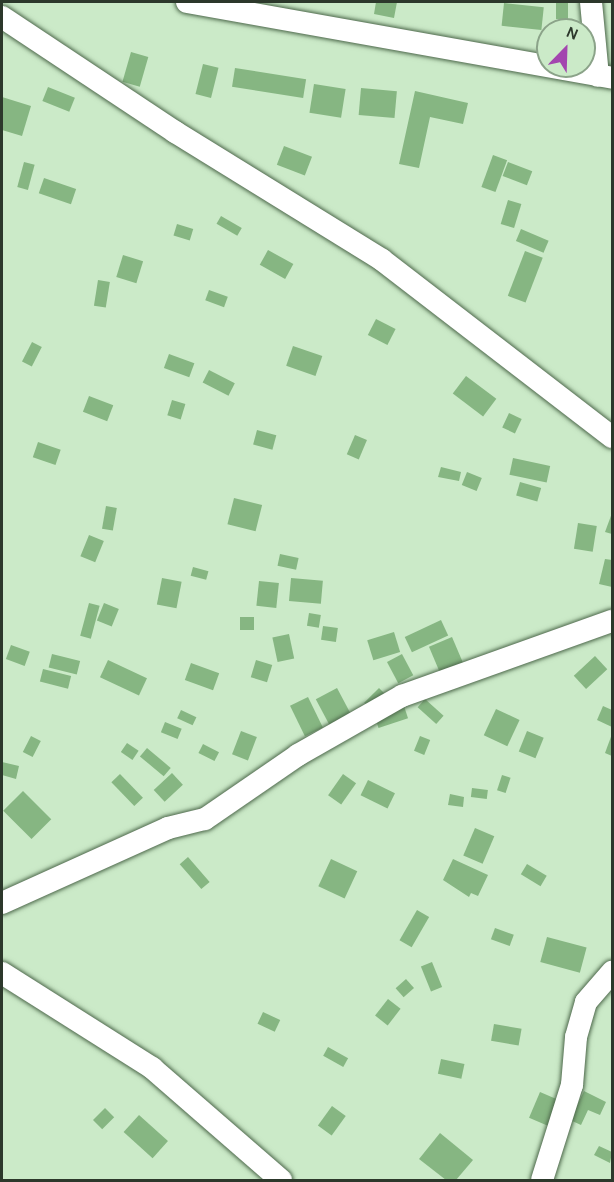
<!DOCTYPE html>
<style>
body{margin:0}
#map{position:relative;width:614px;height:1182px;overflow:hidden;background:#cbeac8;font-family:Karla,sans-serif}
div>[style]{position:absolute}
.building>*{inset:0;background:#86b682;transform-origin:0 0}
.roads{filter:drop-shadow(0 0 2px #4d684b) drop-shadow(0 0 2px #4d684b)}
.street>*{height:22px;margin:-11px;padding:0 11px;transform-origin:11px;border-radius:11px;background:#fff}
span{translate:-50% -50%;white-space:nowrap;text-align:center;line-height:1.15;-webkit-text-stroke:5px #cbeac8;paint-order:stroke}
.frame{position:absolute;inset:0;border:3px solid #2c382b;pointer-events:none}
.north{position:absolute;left:536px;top:18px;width:60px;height:60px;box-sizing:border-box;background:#cbeac8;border:2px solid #8ba389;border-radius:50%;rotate:23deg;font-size:16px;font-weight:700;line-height:24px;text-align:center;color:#2c382b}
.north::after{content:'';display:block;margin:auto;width:21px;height:27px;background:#a346af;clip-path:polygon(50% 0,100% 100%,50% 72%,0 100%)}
</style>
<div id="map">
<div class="building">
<i style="clip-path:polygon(376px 2px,397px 2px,394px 18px,374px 14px)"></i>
<i style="left:556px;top:2px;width:12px;height:17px"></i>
<i style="left:504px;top:3px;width:40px;height:23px;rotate:6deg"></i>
<i style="clip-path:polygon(555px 22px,569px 24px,568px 30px,554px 30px)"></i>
<i style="left:131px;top:52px;width:18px;height:31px;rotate:16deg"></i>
<i style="left:203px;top:64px;width:16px;height:31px;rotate:14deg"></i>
<i style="left:235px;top:68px;width:72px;height:19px;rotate:9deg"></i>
<i style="left:314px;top:84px;width:32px;height:29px;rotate:9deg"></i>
<i style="left:48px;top:87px;width:29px;height:15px;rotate:22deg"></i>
<i style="left:361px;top:88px;width:36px;height:27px;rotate:5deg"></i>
<i style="clip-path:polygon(415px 91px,468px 103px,463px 124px,430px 117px,419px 168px,399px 164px)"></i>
<i style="clip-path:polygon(2px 97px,31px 106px,22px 136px,2px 130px)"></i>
<i style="left:284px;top:146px;width:30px;height:20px;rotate:21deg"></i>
<i style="left:493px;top:155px;width:15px;height:34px;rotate:20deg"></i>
<i style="left:24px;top:162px;width:11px;height:26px;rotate:15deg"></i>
<i style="left:508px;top:162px;width:26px;height:15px;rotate:21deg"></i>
<i style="left:44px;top:178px;width:34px;height:16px;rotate:19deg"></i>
<i style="left:508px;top:200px;width:14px;height:25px;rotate:17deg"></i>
<i style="left:221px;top:216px;width:24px;height:9px;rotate:30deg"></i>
<i style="left:177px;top:224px;width:17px;height:12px;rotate:17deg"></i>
<i style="left:521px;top:229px;width:30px;height:13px;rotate:23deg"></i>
<i style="left:268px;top:250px;width:29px;height:17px;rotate:29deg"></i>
<i style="left:525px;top:251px;width:19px;height:48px;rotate:21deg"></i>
<i style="left:123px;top:255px;width:21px;height:23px;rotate:17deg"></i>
<i style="left:98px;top:280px;width:12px;height:26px;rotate:9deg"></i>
<i style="left:209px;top:290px;width:20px;height:11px;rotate:20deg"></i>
<i style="left:376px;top:319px;width:22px;height:18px;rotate:27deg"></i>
<i style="left:32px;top:342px;width:11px;height:22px;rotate:27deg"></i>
<i style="left:293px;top:346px;width:31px;height:21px;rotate:19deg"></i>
<i style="left:169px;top:354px;width:27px;height:15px;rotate:20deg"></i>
<i style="left:209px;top:370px;width:29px;height:14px;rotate:27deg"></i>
<i style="left:466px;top:376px;width:38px;height:22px;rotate:37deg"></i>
<i style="left:89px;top:396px;width:26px;height:17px;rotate:21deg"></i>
<i style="left:172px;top:400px;width:14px;height:16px;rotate:17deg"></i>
<i style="left:509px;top:413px;width:14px;height:16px;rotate:25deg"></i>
<i style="left:257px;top:430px;width:20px;height:15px;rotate:15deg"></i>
<i style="left:355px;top:435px;width:13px;height:21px;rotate:23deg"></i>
<i style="left:38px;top:442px;width:24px;height:16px;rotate:19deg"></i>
<i style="left:513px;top:458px;width:38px;height:17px;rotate:12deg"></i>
<i style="clip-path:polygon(441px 467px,461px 472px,459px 481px,438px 477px)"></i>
<i style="left:467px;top:472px;width:16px;height:14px;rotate:22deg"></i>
<i style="left:520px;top:482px;width:22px;height:14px;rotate:16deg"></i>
<i style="left:234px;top:498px;width:29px;height:27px;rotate:14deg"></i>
<i style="left:106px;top:506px;width:11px;height:23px;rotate:10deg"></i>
<i style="clip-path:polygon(612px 513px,612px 534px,605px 532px)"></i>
<i style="left:578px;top:523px;width:19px;height:26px;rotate:9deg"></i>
<i style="left:89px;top:535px;width:16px;height:23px;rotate:22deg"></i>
<i style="left:280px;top:554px;width:19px;height:12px;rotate:12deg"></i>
<i style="clip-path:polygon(605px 559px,612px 560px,612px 587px,599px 584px)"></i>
<i style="left:193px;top:567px;width:16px;height:9px;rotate:15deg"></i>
<i style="left:162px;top:578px;width:20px;height:27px;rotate:11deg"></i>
<i style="left:291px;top:578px;width:32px;height:23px;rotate:5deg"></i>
<i style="left:259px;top:581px;width:20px;height:25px;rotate:6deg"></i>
<i style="left:89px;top:603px;width:11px;height:34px;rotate:15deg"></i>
<i style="left:104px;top:603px;width:16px;height:19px;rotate:22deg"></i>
<i style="left:309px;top:613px;width:12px;height:13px;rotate:9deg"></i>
<i style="left:240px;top:617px;width:14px;height:13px"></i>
<i style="left:441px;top:620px;width:17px;height:40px;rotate:65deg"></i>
<i style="left:323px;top:626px;width:15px;height:14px;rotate:8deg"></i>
<i style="left:394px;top:632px;width:21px;height:28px;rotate:73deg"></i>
<i style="left:289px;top:634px;width:25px;height:17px;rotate:78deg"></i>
<i style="left:452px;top:637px;width:30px;height:25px;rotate:67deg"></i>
<i style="left:11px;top:645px;width:20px;height:15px;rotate:20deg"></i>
<i style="left:52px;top:654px;width:29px;height:14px;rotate:14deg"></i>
<i style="left:402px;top:654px;width:24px;height:17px;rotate:62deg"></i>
<i style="left:595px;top:656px;width:18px;height:29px;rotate:47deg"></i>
<i style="left:108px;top:660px;width:43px;height:19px;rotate:25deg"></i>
<i style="left:256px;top:660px;width:17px;height:18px;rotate:17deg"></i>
<i style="left:191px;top:663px;width:30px;height:18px;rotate:20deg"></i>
<i style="left:43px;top:669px;width:29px;height:13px;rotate:14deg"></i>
<i style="left:337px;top:688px;width:30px;height:24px;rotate:62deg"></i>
<i style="left:379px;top:688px;width:11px;height:21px;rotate:45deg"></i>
<i style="left:308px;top:697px;width:34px;height:20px;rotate:64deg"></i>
<i style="left:425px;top:699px;width:25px;height:11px;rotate:42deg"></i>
<i style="left:404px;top:706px;width:13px;height:31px;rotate:72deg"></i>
<i style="clip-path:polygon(603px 706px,612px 710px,612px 727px,597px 720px)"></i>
<i style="left:496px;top:709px;width:26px;height:29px;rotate:25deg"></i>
<i style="left:181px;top:710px;width:17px;height:9px;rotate:25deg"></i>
<i style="left:165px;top:722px;width:18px;height:11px;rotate:22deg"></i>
<i style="left:241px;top:731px;width:17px;height:25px;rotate:21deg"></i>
<i style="left:527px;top:731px;width:18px;height:22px;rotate:22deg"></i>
<i style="clip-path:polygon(612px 734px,612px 756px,605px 753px)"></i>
<i style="left:31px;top:736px;width:11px;height:18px;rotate:27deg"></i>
<i style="left:420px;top:736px;width:11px;height:16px;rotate:22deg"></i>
<i style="left:127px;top:743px;width:14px;height:11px;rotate:34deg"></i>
<i style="left:203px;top:744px;width:18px;height:10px;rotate:27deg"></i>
<i style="left:147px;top:748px;width:31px;height:11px;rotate:40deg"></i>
<i style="clip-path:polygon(2px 762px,19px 766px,16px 779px,2px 775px)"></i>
<i style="left:172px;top:773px;width:16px;height:25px;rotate:47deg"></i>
<i style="left:120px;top:774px;width:33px;height:12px;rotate:46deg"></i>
<i style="left:343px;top:774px;width:16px;height:26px;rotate:35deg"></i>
<i style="left:502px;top:775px;width:9px;height:16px;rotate:18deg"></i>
<i style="left:368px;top:780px;width:30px;height:17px;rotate:26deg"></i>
<i style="left:472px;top:788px;width:16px;height:9px;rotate:7deg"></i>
<i style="left:23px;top:791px;width:40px;height:28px;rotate:45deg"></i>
<i style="clip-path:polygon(450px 794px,464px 797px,463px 807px,448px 805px)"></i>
<i style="left:475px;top:828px;width:21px;height:30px;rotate:23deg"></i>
<i style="left:188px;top:857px;width:33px;height:11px;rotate:49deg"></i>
<i style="left:331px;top:859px;width:29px;height:30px;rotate:25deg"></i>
<i style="clip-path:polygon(453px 859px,488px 875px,478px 896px,471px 893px,469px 897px,443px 880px)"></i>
<i style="left:527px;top:864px;width:23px;height:12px;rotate:31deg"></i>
<i style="left:417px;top:910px;width:14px;height:35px;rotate:30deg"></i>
<i style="left:495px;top:928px;width:20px;height:12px;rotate:20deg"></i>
<i style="left:547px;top:937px;width:41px;height:26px;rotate:15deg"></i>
<i style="left:432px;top:962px;width:27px;height:12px;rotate:68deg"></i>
<i style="left:406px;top:979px;width:12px;height:14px;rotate:48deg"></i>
<i style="left:388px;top:999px;width:16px;height:21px;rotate:38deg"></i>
<i style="left:263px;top:1012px;width:19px;height:13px;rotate:25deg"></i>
<i style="left:494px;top:1024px;width:28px;height:17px;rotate:10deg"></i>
<i style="left:328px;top:1047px;width:23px;height:10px;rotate:29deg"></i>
<i style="left:441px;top:1059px;width:24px;height:15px;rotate:12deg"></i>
<i style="clip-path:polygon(584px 1091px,606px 1102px,600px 1115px,588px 1110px,581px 1125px,570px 1120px)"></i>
<i style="left:540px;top:1092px;width:26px;height:28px;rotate:23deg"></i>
<i style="left:332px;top:1106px;width:17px;height:24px;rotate:36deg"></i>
<i style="left:105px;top:1108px;width:13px;height:17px;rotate:45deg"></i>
<i style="left:139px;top:1115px;width:39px;height:23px;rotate:42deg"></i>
<i style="clip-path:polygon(440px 1133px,473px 1160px,456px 1180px,446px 1180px,419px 1159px)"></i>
<i style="clip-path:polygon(599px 1146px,612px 1152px,610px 1163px,594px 1155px)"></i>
</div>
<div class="roads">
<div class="street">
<i style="left:187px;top:2px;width:432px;rotate:10.1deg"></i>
<i style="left:591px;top:2px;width:74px;rotate:84.6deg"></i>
<i style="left:2px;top:17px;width:208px;rotate:33.6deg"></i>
<i style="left:175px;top:132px;width:243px;rotate:31.7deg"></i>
<i style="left:382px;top:260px;width:290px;rotate:37.6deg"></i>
<i style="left:2px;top:903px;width:182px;rotate:-24.3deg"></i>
<i style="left:168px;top:828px;width:38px;rotate:-14deg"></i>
<i style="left:205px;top:819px;width:113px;rotate:-34.5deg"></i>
<i style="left:298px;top:755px;width:120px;rotate:-29.6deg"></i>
<i style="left:402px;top:696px;width:223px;rotate:-19.7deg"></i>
<i style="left:2px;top:973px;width:178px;rotate:32.3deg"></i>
<i style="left:152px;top:1068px;width:171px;rotate:41deg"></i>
<i style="left:542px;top:1180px;width:100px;rotate:-72.5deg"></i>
<i style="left:572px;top:1085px;width:48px;rotate:-85.2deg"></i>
<i style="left:576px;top:1037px;width:36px;rotate:-74deg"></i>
<i style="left:586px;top:1002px;width:40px;rotate:-49deg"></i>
</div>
</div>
<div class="frame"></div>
<div class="north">N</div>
</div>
